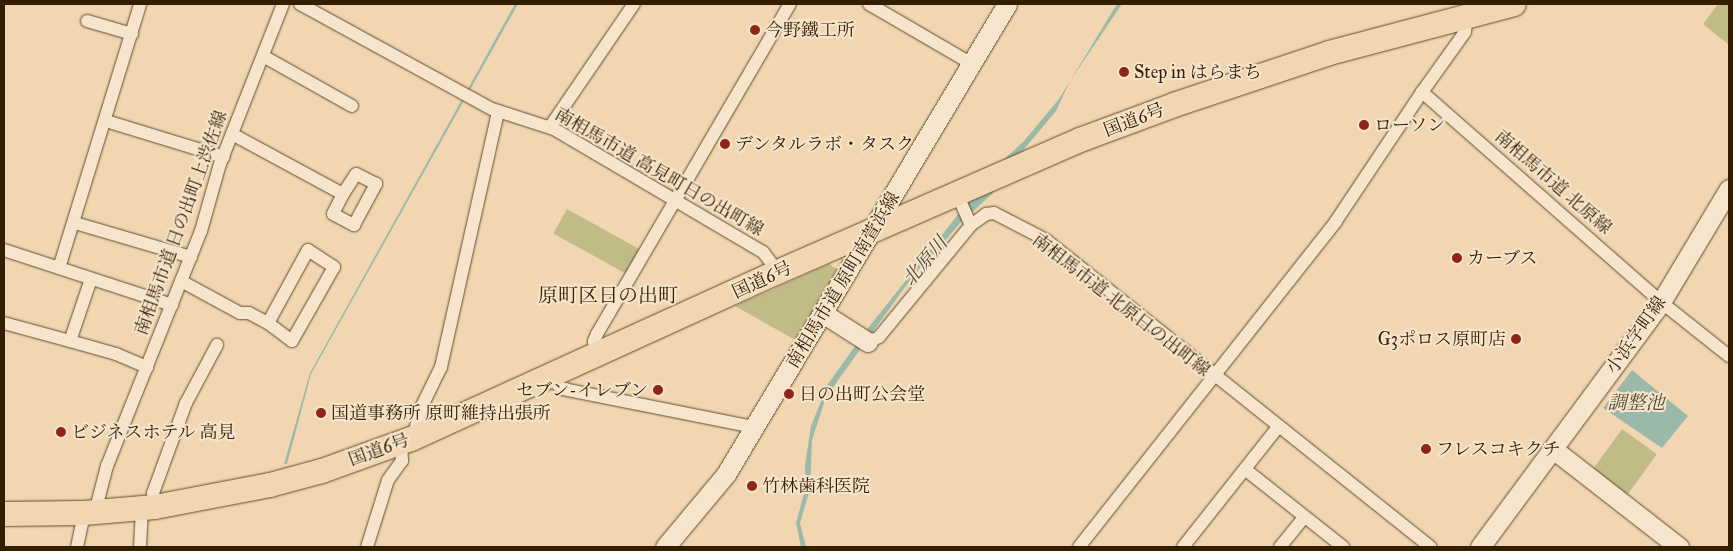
<!DOCTYPE html>
<meta charset="utf-8">
<style>
body{margin:0}
#map{position:relative;width:1733px;height:551px;overflow:hidden;background:#f1d6b1;font-family:"IM FELL Great Primer","Noto Serif JP",serif}
div>[style]{position:absolute}
.green>*{inset:0;background:#c1bc87;transform-origin:0 0}
.water>*{inset:0;background:#9bb9a9}
.roads{filter:drop-shadow(0 0 1px #624c2c) drop-shadow(0 0 1px #624c2c)}
.street>*{height:12px;margin:-6px;padding:0 6px;transform-origin:6px;border-radius:6px;background:#f6e4cc}
.secondary>*{height:19px;margin:-9.5px;padding:0 9.5px;transform-origin:9.5px;border-radius:9.5px;background:#f6e4cc}
.highway>*{height:24px;margin:-12px;padding:0 12px;transform-origin:12px;border-radius:12px;background:#f1d6b1}
.dots>*{width:14px;height:14px;translate:-50% -50%;box-sizing:border-box;border:2px solid #f6e4cc;border-radius:50%}
span{translate:-50% -50%;white-space:nowrap;text-align:center;line-height:1.15;-webkit-text-stroke:4px #f6e4cc;paint-order:stroke}
.poi-label{font-size:18px;color:#331e00}
.left{translate:0 -50%;text-align:left}
.right{translate:-100% -50%;text-align:right}
.street-label{font-size:18px;color:#331e00}
.water-label{font-size:19px;color:#524c33;font-style:italic}
.quarter-label{font-size:20px;color:#331e00}
.frame{position:absolute;inset:0;border:5px solid #331e00;pointer-events:none}
</style>
<div id="map">
<div class="green">
<i style="clip-path:polygon(1718px 4px,1729px 4px,1729px 45px,1703px 24px)"></i>
<i style="left:567px;top:209px;width:87px;height:28px;rotate:29deg"></i>
<i style="clip-path:polygon(829px 264px,840px 271px,797px 341px,735px 306px)"></i>
<i style="left:1622px;top:429px;width:43px;height:50px;rotate:36deg"></i>
</div>
<div class="water">
<i style="clip-path:polygon(515px 4px,518px 4px,311px 374px,287px 464px,284px 464px,310px 373px)"></i>
<i style="clip-path:polygon(1117px 4px,1122px 4px,1070px 81px,1056px 111px,1015px 160px,992px 194px,961px 222px,905px 287px,826px 397px,812px 440px,810px 489px,800px 523px,806px 547px,801px 547px,796px 523px,806px 486px,805px 465px,811px 426px,828px 384px,865px 332px,995px 168px,1024px 141px,1059px 99px)"></i>
<i style="clip-path:polygon(1632px 370px,1688px 416px,1662px 448px,1603px 408px)"></i>
</div>
<div class="roads">
<div class="street">
<i style="left:300px;top:4px;width:219px;rotate:28.7deg"></i>
<i style="left:492px;top:109px;width:65px;rotate:17.9deg"></i>
<i style="left:554px;top:129px;width:243px;rotate:30.5deg"></i>
<i style="left:763px;top:252px;width:25px;rotate:53deg"></i>
<i style="left:869px;top:4px;width:119px;rotate:30.2deg"></i>
<i style="left:1467px;top:17px;width:15px;rotate:98deg"></i>
<i style="left:1465px;top:32px;width:74px;rotate:125.6deg"></i>
<i style="left:1422px;top:92px;width:318px;rotate:41.3deg"></i>
<i style="left:1661px;top:302px;width:87px;rotate:38.5deg"></i>
<i style="left:87px;top:21px;width:47px;rotate:16.1deg"></i>
<i style="left:263px;top:56px;width:102px;rotate:29.3deg"></i>
<i style="left:106px;top:121px;width:123px;rotate:17deg"></i>
<i style="left:550px;top:127px;width:149px;rotate:-55.7deg"></i>
<i style="left:232px;top:134px;width:126px;rotate:28.4deg"></i>
<i style="left:343px;top:194px;width:22px;rotate:117deg"></i>
<i style="left:333px;top:214px;width:24px;rotate:28deg"></i>
<i style="left:354px;top:225px;width:47px;rotate:-61.8deg"></i>
<i style="left:376px;top:184px;width:22px;rotate:-153deg"></i>
<i style="left:356px;top:174px;width:24px;rotate:123deg"></i>
<i style="left:957px;top:194px;width:34px;rotate:66deg"></i>
<i style="left:75px;top:223px;width:121px;rotate:16.3deg"></i>
<i style="left:4px;top:250px;width:177px;rotate:18.1deg"></i>
<i style="left:59px;top:268px;width:276px;rotate:-72.9deg"></i>
<i style="left:91px;top:279px;width:65px;rotate:108.7deg"></i>
<i style="left:70px;top:341px;width:48px;rotate:15.8deg"></i>
<i style="left:116px;top:354px;width:34px;rotate:23deg"></i>
<i style="left:181px;top:281px;width:67px;rotate:28.5deg"></i>
<i style="left:240px;top:313px;width:9px"></i>
<i style="left:249px;top:313px;width:21px;rotate:28deg"></i>
<i style="left:268px;top:323px;width:30px;rotate:37deg"></i>
<i style="left:292px;top:341px;width:85px;rotate:-60.4deg"></i>
<i style="left:334px;top:267px;width:31px;rotate:-147deg"></i>
<i style="left:308px;top:250px;width:83px;rotate:118.7deg"></i>
<i style="left:4px;top:323px;width:68px;rotate:15.3deg"></i>
<i style="left:868px;top:342px;width:12px;rotate:-24deg"></i>
<i style="left:879px;top:337px;width:145px;rotate:-50.6deg"></i>
<i style="left:971px;top:225px;width:19px;rotate:-36deg"></i>
<i style="left:986px;top:214px;width:8px;rotate:-7deg"></i>
<i style="left:994px;top:213px;width:59px;rotate:27.4deg"></i>
<i style="left:1046px;top:240px;width:492px;rotate:38.6deg"></i>
<i style="left:597px;top:357px;width:16px;rotate:-101deg"></i>
<i style="left:594px;top:341px;width:8px;rotate:-67deg"></i>
<i style="left:597px;top:334px;width:382px;rotate:-59.7deg"></i>
<i style="left:549px;top:378px;width:18px;rotate:38deg"></i>
<i style="left:563px;top:389px;width:195px;rotate:11.3deg"></i>
<i style="left:413px;top:438px;width:31px;rotate:-75deg"></i>
<i style="left:421px;top:408px;width:46px;rotate:-64deg"></i>
<i style="left:441px;top:367px;width:262px;rotate:-77.4deg"></i>
<i style="left:1246px;top:470px;width:124px;rotate:38.4deg"></i>
<i style="left:155px;top:507px;width:14px;rotate:-98deg"></i>
<i style="left:153px;top:493px;width:96px;rotate:-69.9deg"></i>
<i style="left:186px;top:403px;width:66px;rotate:-61.9deg"></i>
<i style="left:95px;top:512px;width:48px;rotate:-75.4deg"></i>
<i style="left:107px;top:466px;width:253px;rotate:-68.2deg"></i>
<i style="left:201px;top:231px;width:70px;rotate:-74.2deg"></i>
<i style="left:220px;top:164px;width:172px;rotate:-68.5deg"></i>
<i style="left:77px;top:547px;width:35px;rotate:-78deg"></i>
<i style="left:140px;top:547px;width:38px;rotate:-87deg"></i>
<i style="left:367px;top:547px;width:70px;rotate:-72.6deg"></i>
<i style="left:388px;top:480px;width:24px;rotate:-54deg"></i>
<i style="left:402px;top:461px;width:19px;rotate:-93deg"></i>
<i style="left:1079px;top:547px;width:415px;rotate:-51.7deg"></i>
<i style="left:1336px;top:221px;width:155px;rotate:-56.3deg"></i>
<i style="left:1183px;top:547px;width:153px;rotate:-51.6deg"></i>
<i style="left:1280px;top:547px;width:38px;rotate:-51deg"></i>
</div>
<div class="secondary">
<i style="left:824px;top:314px;width:52px;rotate:32.5deg"></i>
<i style="left:1553px;top:449px;width:160px;rotate:37.9deg"></i>
<i style="left:665px;top:547px;width:95px;rotate:-50.1deg"></i>
<i style="left:726px;top:474px;width:548px;rotate:-59.13deg"></i>
<i style="left:1480px;top:547px;width:305px;rotate:-53.5deg"></i>
<i style="left:1661px;top:302px;width:132px;rotate:-59deg"></i>
</div>
<div class="highway">
<i style="left:4px;top:514px;width:80px;rotate:-0.7deg"></i>
<i style="left:84px;top:513px;width:71px;rotate:-4.8deg"></i>
<i style="left:155px;top:507px;width:117px;rotate:-10.8deg"></i>
<i style="left:270px;top:485px;width:54px;rotate:-15.1deg"></i>
<i style="left:322px;top:471px;width:95px;rotate:-19.8deg"></i>
<i style="left:411px;top:439px;width:403px;rotate:-24.5deg"></i>
<i style="left:778px;top:272px;width:330px;rotate:-23.6deg"></i>
<i style="left:1080px;top:140px;width:100px;rotate:-20.4deg"></i>
<i style="left:1174px;top:105px;width:163px;rotate:-18.5deg"></i>
<i style="left:1329px;top:53px;width:191px;rotate:-14.8deg"></i>
</div>
</div>
<div class="dots">
<i style="left:755px;top:30px;background:#8f2418"></i>
<i style="left:1124px;top:72px;background:#8f2418"></i>
<i style="left:1364px;top:125px;background:#8f2418"></i>
<i style="left:725px;top:144px;background:#8f2418"></i>
<i style="left:1457px;top:258px;background:#8f2418"></i>
<i style="left:1516px;top:339px;background:#8f2418"></i>
<i style="left:658px;top:390px;background:#8f2418"></i>
<i style="left:789px;top:394px;background:#8f2418"></i>
<i style="left:321px;top:413px;background:#8f2418"></i>
<i style="left:61px;top:432px;background:#8f2418"></i>
<i style="left:1426px;top:449px;background:#8f2418"></i>
<i style="left:752px;top:486px;background:#8f2418"></i>
</div>
<div class="poi-label">
<span class="left" style="left:765px;top:30px">今野鐵工所</span>
<span class="left" style="left:1134px;top:72px">Step in はらまち</span>
<span class="left" style="left:1374px;top:125px">ローソン</span>
<span class="left" style="left:735px;top:144px">デンタルラボ・タスク</span>
<span class="left" style="left:1467px;top:258px">カーブス</span>
<span class="right" style="left:1506px;top:339px">G3ポロス原町店</span>
<span class="right" style="left:648px;top:390px">セブン-イレブン</span>
<span class="left" style="left:799px;top:394px">日の出町公会堂</span>
<span class="left" style="left:331px;top:413px">国道事務所 原町維持出張所</span>
<span class="left" style="left:71px;top:432px">ビジネスホテル 高見</span>
<span class="left" style="left:1436px;top:449px">フレスコキクチ</span>
<span class="left" style="left:762px;top:486px">竹林歯科医院</span>
</div>
<div class="street-label">
<span style="left:1134px;top:120px;rotate:-21deg">国道6号</span>
<span style="left:659px;top:172px;rotate:30deg">南相馬市道 高見町日の出町線</span>
<span style="left:1553px;top:182px;rotate:41deg">南相馬市道 北原線</span>
<span style="left:181px;top:223px;rotate:-70deg">南相馬市道 日の出町上渋佐線</span>
<span style="left:762px;top:280px;rotate:-25deg">国道6号</span>
<span style="left:843px;top:280px;rotate:-59deg">南相馬市道 原町南萱浜線</span>
<span style="left:1121px;top:305px;rotate:38deg">南相馬市道 北原日の出町線</span>
<span style="left:1636px;top:335px;rotate:-55deg">小浜字町線</span>
<span style="left:379px;top:450px;rotate:-20deg">国道6号</span>
</div>
<div class="water-label">
<span style="left:925px;top:261px;rotate:-50deg">北原川</span>
<span style="left:1636px;top:403px">調整池</span>
</div>
<div class="quarter-label">
<span style="left:608px;top:295px">原町区日の出町</span>
</div>
<div class="frame"></div>
</div>
